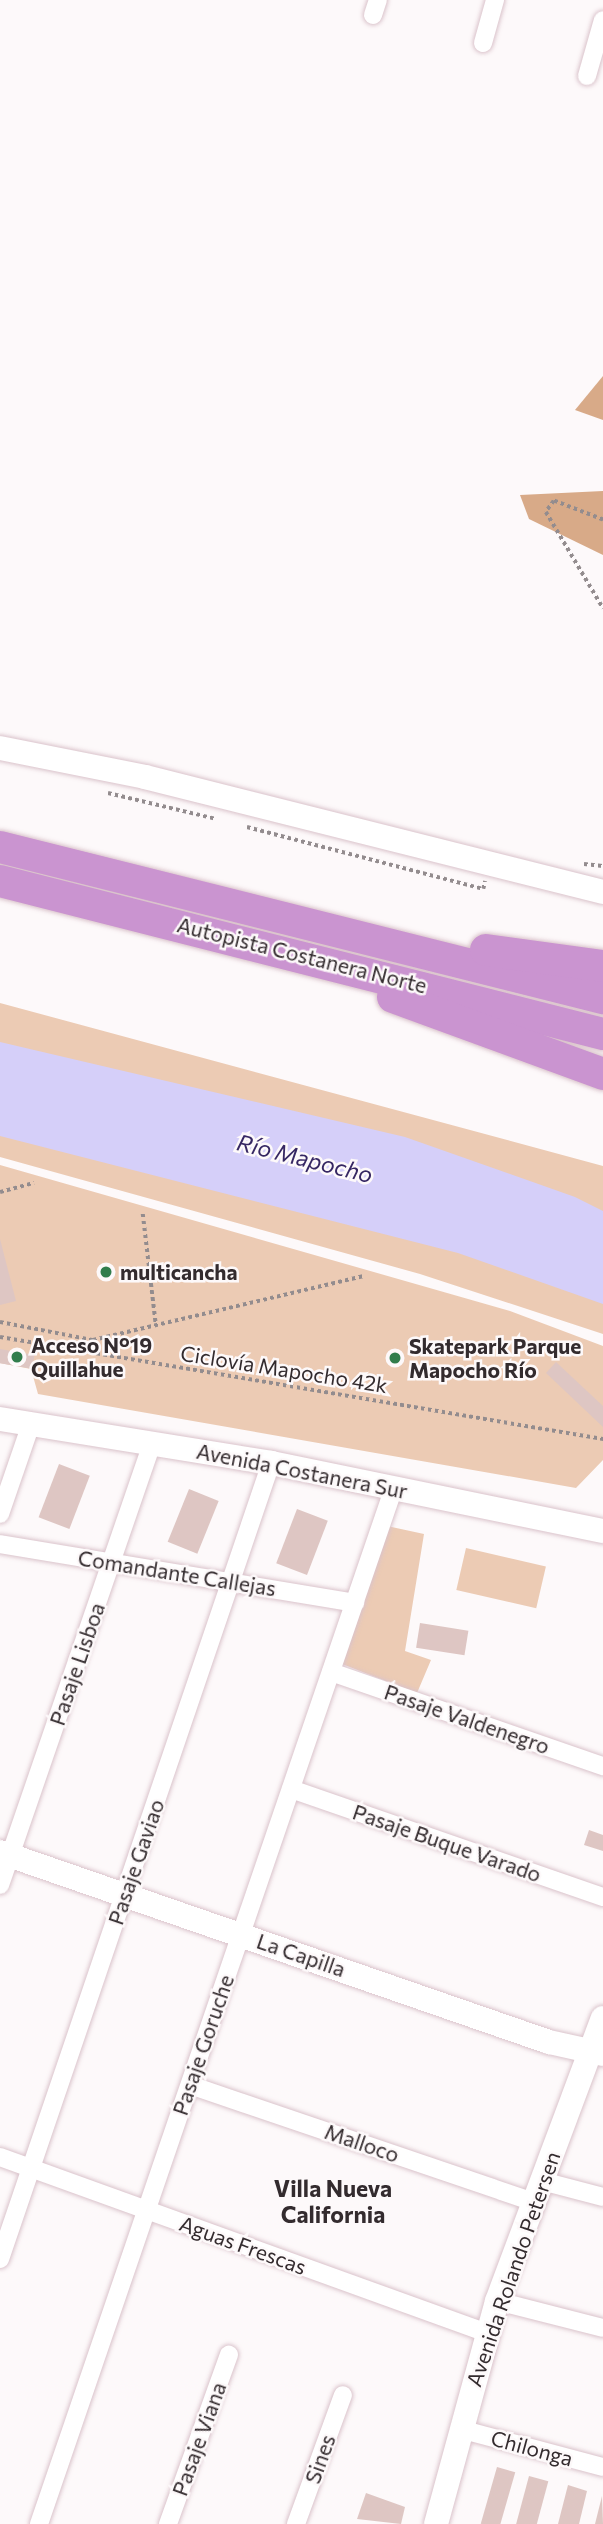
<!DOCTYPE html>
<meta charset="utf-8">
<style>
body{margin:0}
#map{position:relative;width:603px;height:2524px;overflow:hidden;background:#fdf9fa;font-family:Commissioner,sans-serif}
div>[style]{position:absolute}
.green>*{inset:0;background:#eccbb4;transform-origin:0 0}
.forest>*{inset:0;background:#d8aa88}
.water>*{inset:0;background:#d5cff9}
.building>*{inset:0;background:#dec6c3;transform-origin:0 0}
.path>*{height:3.5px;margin-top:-1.75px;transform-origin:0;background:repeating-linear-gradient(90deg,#938c8e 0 3.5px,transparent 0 7px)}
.roads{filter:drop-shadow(0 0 2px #dac3cb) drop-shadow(0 0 2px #dac3cb)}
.street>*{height:18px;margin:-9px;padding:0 9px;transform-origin:9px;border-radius:9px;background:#fff}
.secondary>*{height:24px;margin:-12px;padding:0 12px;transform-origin:12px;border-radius:12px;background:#fff}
.highway>*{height:32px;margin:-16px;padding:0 16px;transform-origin:16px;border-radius:16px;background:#ca94d0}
.dots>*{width:19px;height:19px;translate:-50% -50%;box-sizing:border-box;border:4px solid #fdf9fa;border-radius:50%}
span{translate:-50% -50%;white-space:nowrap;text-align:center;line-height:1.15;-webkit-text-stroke:5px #fdf9fa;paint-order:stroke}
.street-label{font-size:21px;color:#332b2e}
.poi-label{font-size:21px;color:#332b2e;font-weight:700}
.left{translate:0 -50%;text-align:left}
.water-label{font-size:23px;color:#362763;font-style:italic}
.neighbourhood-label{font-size:23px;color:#332b2e;font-weight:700}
</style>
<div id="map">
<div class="green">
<i style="clip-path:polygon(0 1003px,603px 1166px,603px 1334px,420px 1274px,0 1157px)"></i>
<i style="clip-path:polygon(0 1165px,510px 1311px,603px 1346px,603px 1460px,576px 1488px,38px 1394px,31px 1369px,0 1363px)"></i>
<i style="clip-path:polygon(387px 1526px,424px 1534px,405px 1651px,431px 1660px,417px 1693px,342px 1664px)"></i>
<i style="left:466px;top:1548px;width:82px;height:43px;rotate:13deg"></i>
</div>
<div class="forest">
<i style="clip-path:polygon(603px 376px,603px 420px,575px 410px)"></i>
<i style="clip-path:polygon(603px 491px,603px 555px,529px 519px,520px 495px)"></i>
</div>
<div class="water">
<i style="clip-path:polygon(0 1042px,405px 1137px,575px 1197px,603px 1211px,603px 1304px,458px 1253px,0 1136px)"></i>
</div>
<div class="building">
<i style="clip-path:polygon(0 1239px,16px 1301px,0 1305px)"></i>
<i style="left:0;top:1349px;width:35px;height:14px;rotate:10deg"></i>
<i style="clip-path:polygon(556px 1362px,603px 1406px,603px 1427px,546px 1373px)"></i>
<i style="left:59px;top:1464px;width:33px;height:57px;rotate:21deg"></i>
<i style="left:189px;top:1489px;width:32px;height:57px;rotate:22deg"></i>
<i style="left:297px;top:1509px;width:33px;height:58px;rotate:21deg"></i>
<i style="left:420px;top:1623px;width:49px;height:25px;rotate:9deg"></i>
<i style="clip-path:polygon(589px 1830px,603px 1835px,603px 1851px,584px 1845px)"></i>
<i style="left:497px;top:2467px;width:19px;height:59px;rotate:16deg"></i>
<i style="left:529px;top:2476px;width:20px;height:50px;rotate:15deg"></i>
<i style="clip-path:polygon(568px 2485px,587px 2491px,579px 2524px,558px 2524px)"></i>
<i style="clip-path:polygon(366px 2493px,405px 2507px,401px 2524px,357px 2519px)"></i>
<i style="clip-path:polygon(602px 2496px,603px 2524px,595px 2524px)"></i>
</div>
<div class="path">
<i style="left:603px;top:520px;width:53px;rotate:-158.8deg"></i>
<i style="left:554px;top:501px;width:14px;rotate:126deg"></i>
<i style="left:546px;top:512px;width:112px;rotate:59.3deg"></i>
<i style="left:108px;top:793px;width:111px;rotate:13.5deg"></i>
<i style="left:247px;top:827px;width:244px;rotate:14.7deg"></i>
<i style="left:483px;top:889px;width:8px;rotate:-76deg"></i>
<i style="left:584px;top:864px;width:19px;rotate:6deg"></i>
<i style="left:0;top:1192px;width:35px;rotate:-15deg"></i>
<i style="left:143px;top:1214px;width:112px;rotate:83.3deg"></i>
<i style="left:0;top:1322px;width:95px;rotate:11deg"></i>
<i style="left:93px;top:1340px;width:277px;rotate:-13.3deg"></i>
<i style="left:0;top:1337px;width:612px;rotate:9.6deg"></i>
</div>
<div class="roads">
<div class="street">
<i style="left:373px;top:15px;width:16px;rotate:-72deg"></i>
<i style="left:483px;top:43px;width:45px;rotate:-74.4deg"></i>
<i style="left:587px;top:76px;width:58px;rotate:-74.1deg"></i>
<i style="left:0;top:1514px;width:95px;rotate:-71deg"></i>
<i style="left:0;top:1544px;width:360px;rotate:9.4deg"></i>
<i style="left:331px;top:1672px;width:288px;rotate:19.1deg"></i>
<i style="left:291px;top:1789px;width:330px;rotate:19.1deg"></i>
<i style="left:0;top:1885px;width:467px;rotate:-71deg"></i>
<i style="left:190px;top:2085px;width:363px;rotate:18.8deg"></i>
<i style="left:0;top:2157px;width:518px;rotate:19.87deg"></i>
<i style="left:542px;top:2181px;width:63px;rotate:14.7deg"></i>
<i style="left:0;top:2259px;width:841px;rotate:-71.2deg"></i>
<i style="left:497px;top:2301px;width:109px;rotate:14.3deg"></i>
<i style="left:460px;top:2429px;width:148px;rotate:14.9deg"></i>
<i style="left:39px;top:2524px;width:1096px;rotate:-71.1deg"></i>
<i style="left:168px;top:2524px;width:180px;rotate:-70.2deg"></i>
<i style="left:296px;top:2524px;width:137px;rotate:-70deg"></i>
</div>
<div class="secondary">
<i style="left:0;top:748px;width:148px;rotate:11.3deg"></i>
<i style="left:145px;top:777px;width:472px;rotate:14.1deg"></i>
<i style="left:0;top:1419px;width:275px;rotate:9.2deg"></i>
<i style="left:271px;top:1463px;width:339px;rotate:11.6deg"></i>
<i style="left:0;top:1852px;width:581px;rotate:19.09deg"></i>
<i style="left:549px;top:2042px;width:55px;rotate:12.5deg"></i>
<i style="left:436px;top:2524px;width:231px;rotate:-74.7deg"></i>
<i style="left:497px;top:2301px;width:302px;rotate:-69.5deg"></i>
</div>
<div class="highway">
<i style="left:0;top:847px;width:622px;rotate:14.06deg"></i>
<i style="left:0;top:881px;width:622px;rotate:14.24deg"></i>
<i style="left:486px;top:950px;width:118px;rotate:7.8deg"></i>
<i style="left:393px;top:997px;width:224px;rotate:20.1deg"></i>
</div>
</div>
<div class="dots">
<i style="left:106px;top:1272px;background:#317d4c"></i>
<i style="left:17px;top:1357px;background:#317d4c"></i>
<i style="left:395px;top:1358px;background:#317d4c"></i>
</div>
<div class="street-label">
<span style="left:302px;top:955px;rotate:14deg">Autopista Costanera Norte</span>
<span style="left:284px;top:1369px;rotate:9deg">Ciclovía Mapocho 42k</span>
<span style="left:302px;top:1471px;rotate:11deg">Avenida Costanera Sur</span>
<span style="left:177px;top:1573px;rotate:9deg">Comandante Callejas</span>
<span style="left:77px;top:1664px;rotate:-71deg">Pasaje Lisboa</span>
<span style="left:467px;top:1719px;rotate:19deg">Pasaje Valdenegro</span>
<span style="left:447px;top:1843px;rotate:19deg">Pasaje Buque Varado</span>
<span style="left:136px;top:1862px;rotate:-71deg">Pasaje Gaviao</span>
<span style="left:301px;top:1955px;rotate:19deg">La Capilla</span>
<span style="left:203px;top:2045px;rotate:-71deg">Pasaje Goruche</span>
<span style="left:362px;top:2143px;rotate:19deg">Malloco</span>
<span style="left:243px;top:2245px;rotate:20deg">Aguas Frescas</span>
<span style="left:513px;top:2269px;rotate:-71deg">Avenida Rolando Petersen</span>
<span style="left:199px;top:2439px;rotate:-70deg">Pasaje Viana</span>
<span style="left:532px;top:2448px;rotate:15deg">Chilonga</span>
<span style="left:320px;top:2459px;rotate:-70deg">Sines</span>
</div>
<div class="poi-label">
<span class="left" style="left:120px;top:1272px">multicancha</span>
<span class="left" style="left:31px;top:1357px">Acceso N°19<br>Quillahue</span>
<span class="left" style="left:409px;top:1358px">Skatepark Parque<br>Mapocho Río</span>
</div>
<div class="water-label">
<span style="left:305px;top:1158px;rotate:14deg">Río Mapocho</span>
</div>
<div class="neighbourhood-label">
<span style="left:333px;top:2201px">Villa Nueva<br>California</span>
</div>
</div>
